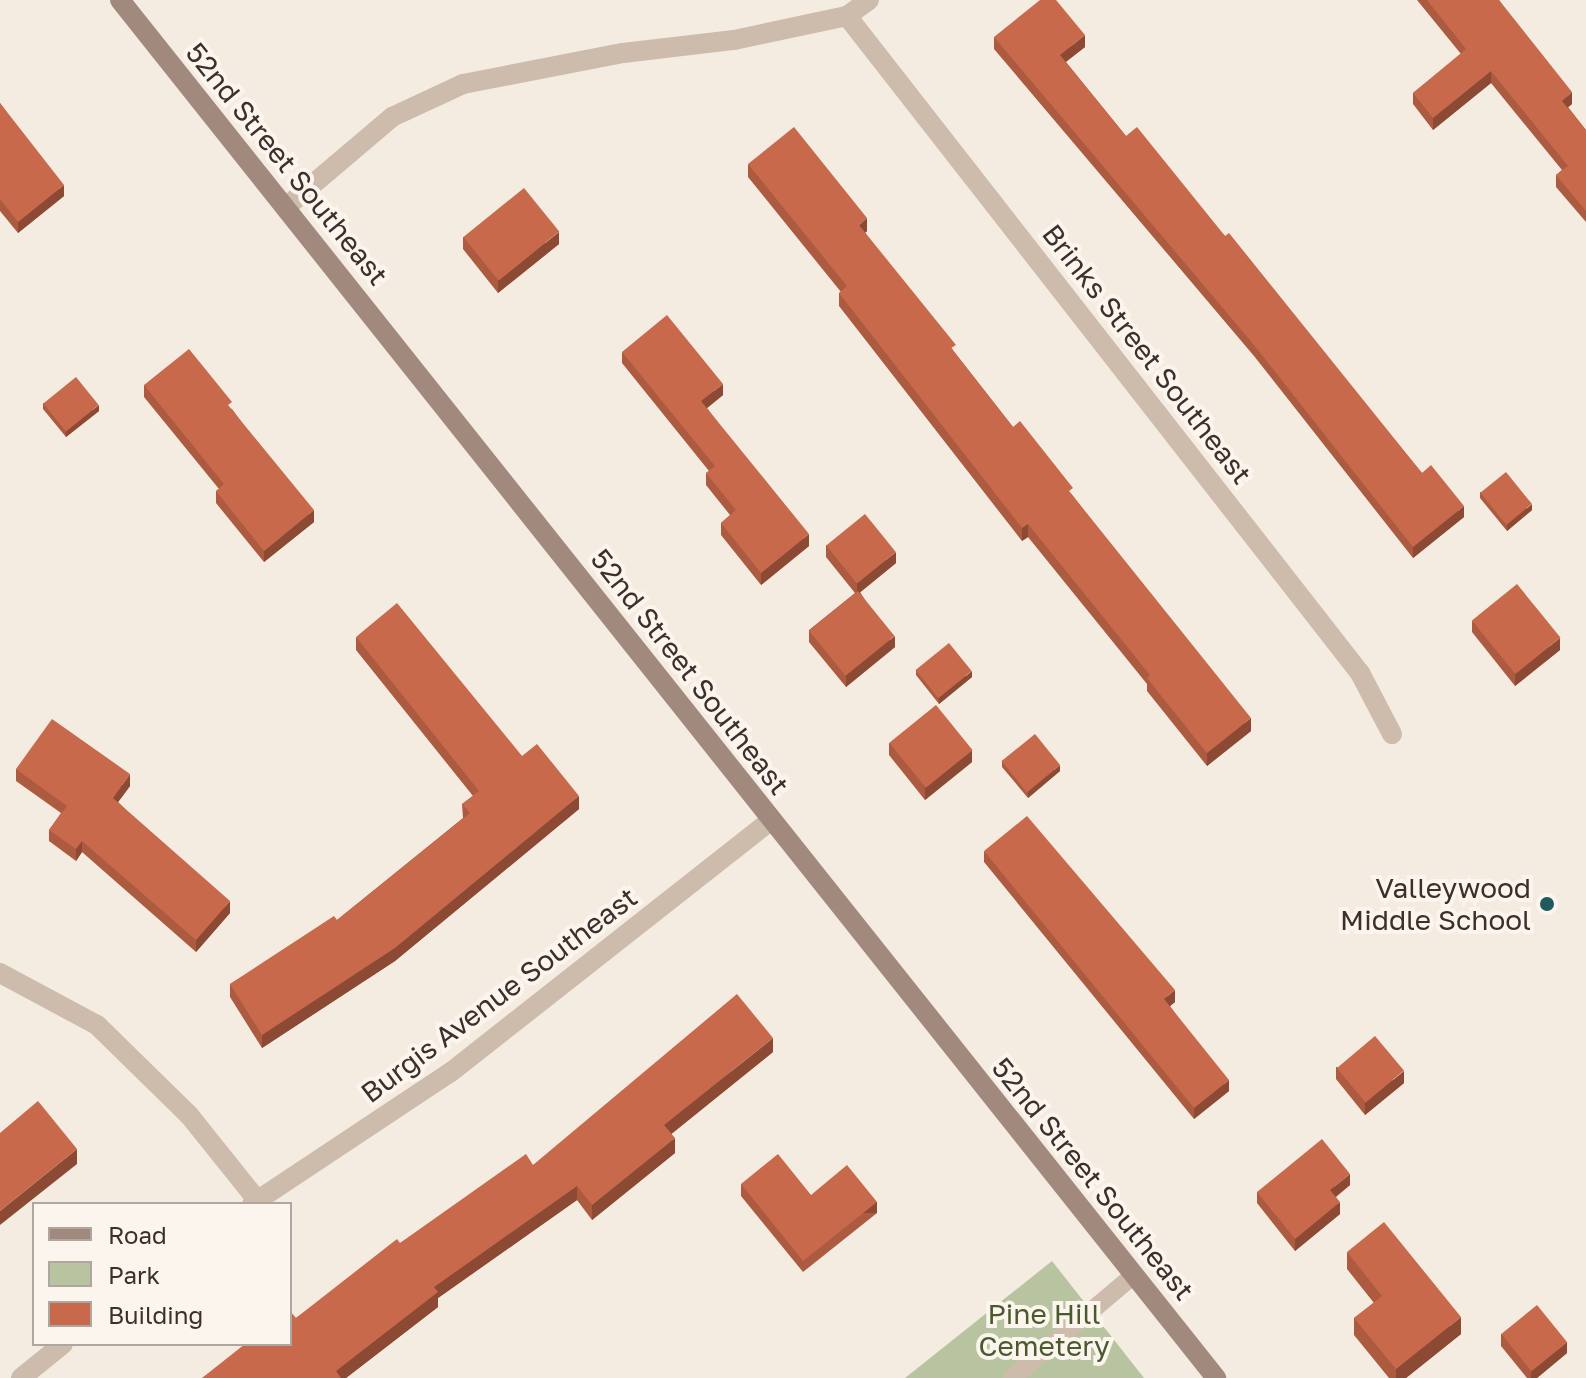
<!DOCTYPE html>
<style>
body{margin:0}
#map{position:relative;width:1586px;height:1378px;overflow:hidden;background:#f4ebe1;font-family:"Golos Text",sans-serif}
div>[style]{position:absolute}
.green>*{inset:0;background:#b8c4a0}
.lane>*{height:18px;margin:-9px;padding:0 9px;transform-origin:9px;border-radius:9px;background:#cdbbac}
.street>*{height:20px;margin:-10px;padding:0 10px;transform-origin:10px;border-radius:10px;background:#cdbbac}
.secondary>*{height:20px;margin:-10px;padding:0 10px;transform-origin:10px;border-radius:10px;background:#a18a7d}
.wall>*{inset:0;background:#ac5a40}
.shaded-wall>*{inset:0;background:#8c4a34;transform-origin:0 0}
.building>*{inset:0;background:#c8694b;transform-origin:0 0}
.dots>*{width:22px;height:22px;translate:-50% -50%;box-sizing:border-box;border:4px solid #fbf5ee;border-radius:50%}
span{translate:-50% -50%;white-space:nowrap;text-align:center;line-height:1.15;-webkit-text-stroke:8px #fbf5ee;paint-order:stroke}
.street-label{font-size:28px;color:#3b302b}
.poi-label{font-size:28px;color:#3b302b}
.right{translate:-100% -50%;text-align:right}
.park-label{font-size:28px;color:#4a5a2e}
.legend{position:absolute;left:32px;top:1202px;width:260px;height:144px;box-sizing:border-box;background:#fbf5ee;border:2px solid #aea6a0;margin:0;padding:10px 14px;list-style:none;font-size:24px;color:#3b302b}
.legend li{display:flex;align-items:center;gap:16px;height:40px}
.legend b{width:40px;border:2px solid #aea6a0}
</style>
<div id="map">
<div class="green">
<i style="clip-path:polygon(1052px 1261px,1144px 1378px,905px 1378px)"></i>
</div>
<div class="lane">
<i style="left:1012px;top:1378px;width:160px;rotate:-40.2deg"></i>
</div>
<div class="street">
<i style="left:847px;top:16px;width:834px;rotate:52.02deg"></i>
<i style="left:1360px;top:673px;width:69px;rotate:62.3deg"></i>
<i style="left:286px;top:207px;width:139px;rotate:-40.3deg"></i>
<i style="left:392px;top:117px;width:78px;rotate:-24.9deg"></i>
<i style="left:463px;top:84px;width:163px;rotate:-11deg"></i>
<i style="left:623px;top:53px;width:112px;rotate:-6.7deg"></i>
<i style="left:734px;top:40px;width:116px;rotate:-12deg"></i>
<i style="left:847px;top:16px;width:27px;rotate:-36deg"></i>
<i style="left:0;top:973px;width:110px;rotate:28.2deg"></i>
<i style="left:97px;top:1025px;width:129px;rotate:44.4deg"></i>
<i style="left:189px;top:1115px;width:109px;rotate:51.3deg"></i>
<i style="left:252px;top:1204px;width:239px;rotate:-33.6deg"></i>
<i style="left:451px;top:1072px;width:407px;rotate:-38.2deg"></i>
<i style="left:21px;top:1378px;width:54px;rotate:-39deg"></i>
</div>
<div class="secondary">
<i style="left:120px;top:0;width:1761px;rotate:51.5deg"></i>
</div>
<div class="wall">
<i style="clip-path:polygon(1417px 0,1499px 0,1572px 104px,1568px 107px,1586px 130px,1586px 222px,1556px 187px,1556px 175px,1562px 170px,1491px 83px,1433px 130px,1413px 104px,1413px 93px,1461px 54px)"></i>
<i style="clip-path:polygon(994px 37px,1085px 47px,1066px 62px,1126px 136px,1225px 236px,1422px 473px,1464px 517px,1413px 558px,1254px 356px,994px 49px)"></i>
<i style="clip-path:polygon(0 103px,64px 196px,18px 233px,0 211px)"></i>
<i style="clip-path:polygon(748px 164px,867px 231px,865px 233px,956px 354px,1013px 427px,1073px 496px,1251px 731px,1207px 766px,1147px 691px,1147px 684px,1028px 537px,1022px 541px,839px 306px,839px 293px,841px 292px,748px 177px)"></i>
<i style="clip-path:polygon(463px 237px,559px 244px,498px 293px,463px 249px)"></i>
<i style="clip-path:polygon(622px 352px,723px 395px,707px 408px,809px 546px,761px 585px,721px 535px,721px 523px,730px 515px,706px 485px,706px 473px,709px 471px,622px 363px)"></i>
<i style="clip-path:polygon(144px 385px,232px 409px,314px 522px,264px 562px,216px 503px,216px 491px,219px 489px,144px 397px)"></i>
<i style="clip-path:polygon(43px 403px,99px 411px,66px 437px,43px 409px)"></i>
<i style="clip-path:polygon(1480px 492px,1532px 510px,1507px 531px,1480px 498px)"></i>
<i style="clip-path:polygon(826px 545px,896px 563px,860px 592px,895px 647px,846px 687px,809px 642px,809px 630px,855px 593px,826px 557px)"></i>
<i style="clip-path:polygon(1472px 621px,1560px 650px,1515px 686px,1472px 632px)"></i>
<i style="clip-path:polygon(356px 637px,522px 756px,579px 809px,395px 961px,262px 1048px,230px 997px,230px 984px,337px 920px,463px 818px,462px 804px,473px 796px,356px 650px)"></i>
<i style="clip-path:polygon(916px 670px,972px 677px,939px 704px,916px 675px)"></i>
<i style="clip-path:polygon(889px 743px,972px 762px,925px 800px,889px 755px)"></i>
<i style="clip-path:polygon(1002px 761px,1060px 771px,1028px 798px,1002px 767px)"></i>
<i style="clip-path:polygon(16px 769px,130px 786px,118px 802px,230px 913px,196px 952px,82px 852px,76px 861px,49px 841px,49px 830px,61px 813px,16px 781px)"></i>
<i style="clip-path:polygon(984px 851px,1175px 1002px,1170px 1006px,1229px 1091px,1194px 1119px,984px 862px)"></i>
<i style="clip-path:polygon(773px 1052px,671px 1134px,675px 1153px,592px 1220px,577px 1200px,438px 1298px,438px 1307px,346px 1378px,202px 1378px,296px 1318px,400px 1243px,533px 1165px)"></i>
<i style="clip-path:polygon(1336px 1067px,1404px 1083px,1365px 1115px,1336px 1079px)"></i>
<i style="clip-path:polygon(741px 1184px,877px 1213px,803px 1272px,741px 1196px)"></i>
<i style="clip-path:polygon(1350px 1185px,1336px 1197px,1340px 1214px,1295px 1251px,1257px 1203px,1257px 1192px)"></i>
<i style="clip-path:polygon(1347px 1252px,1461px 1334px,1406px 1378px,1389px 1378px,1354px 1335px,1354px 1318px,1374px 1303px,1347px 1269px)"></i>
<i style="clip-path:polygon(1501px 1334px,1567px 1353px,1537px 1378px,1527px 1378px,1501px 1346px)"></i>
</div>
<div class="shaded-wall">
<i style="clip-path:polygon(1085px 35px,1085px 47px,1060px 66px,1060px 55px)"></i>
<i style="clip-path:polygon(1491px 71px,1491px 83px,1433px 130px,1433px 118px)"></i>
<i style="clip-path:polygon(1572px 92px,1572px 104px,1562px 112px,1562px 101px)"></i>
<i style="clip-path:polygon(64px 185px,64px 196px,18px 233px,18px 222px)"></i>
<i style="clip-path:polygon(867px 218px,867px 231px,859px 238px,859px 225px)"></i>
<i style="clip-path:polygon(559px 232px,559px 244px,498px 293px,498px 281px)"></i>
<i style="clip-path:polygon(723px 384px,723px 395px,701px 413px,701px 401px)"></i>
<i style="clip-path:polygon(99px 405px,99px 411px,66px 437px,66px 431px)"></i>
<i style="clip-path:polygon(1532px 504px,1532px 510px,1507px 531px,1507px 525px)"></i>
<i style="clip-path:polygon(1464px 506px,1464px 517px,1413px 558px,1413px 547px)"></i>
<i style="clip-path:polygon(314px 510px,314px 522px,264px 562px,264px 551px)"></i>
<i style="clip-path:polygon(1028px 524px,1028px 537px,1022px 541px,1022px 528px)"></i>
<i style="clip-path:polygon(809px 534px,809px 546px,761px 585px,761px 573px)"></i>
<i style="clip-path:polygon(896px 552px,896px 563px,857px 595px,857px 583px)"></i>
<i style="clip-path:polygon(895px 636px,895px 647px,846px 687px,846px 675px)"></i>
<i style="clip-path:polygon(1560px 638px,1560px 650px,1515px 686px,1515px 674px)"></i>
<i style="clip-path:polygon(972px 671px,972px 677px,939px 704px,939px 698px)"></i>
<i style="clip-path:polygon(1251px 718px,1251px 731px,1207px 766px,1207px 753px)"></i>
<i style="clip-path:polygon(972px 750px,972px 762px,925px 800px,925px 788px)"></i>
<i style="clip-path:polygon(1060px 765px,1060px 771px,1028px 798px,1028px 792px)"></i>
<i style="clip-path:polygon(130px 774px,130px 786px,113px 809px,113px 798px)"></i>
<i style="clip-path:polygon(579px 796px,579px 809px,395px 961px,262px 1048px,262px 1035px)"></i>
<i style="clip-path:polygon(82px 841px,82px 852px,76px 861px,76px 849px)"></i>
<i style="clip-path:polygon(230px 901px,230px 913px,196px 952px,196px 940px)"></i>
<i style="clip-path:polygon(1175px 990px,1175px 1002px,1164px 1011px,1164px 999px)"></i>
<i style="clip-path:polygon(773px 1038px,773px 1052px,664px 1140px,664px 1125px)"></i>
<i style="clip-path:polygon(1404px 1071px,1404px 1083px,1365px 1115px,1365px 1103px)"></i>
<i style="clip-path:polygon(1229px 1080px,1229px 1091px,1194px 1119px,1194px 1108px)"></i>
<i style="clip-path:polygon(675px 1138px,675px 1153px,592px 1220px,592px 1205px)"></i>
<i style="clip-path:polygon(77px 1149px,77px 1164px,0 1225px,0 1211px)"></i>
<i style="clip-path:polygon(1350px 1174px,1350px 1185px,1330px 1201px,1330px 1190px)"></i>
<i style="clip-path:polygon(577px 1186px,577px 1200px,438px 1298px,438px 1307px,346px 1378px,336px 1378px,336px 1371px,434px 1287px)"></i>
<i style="left:877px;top:1202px;width:11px;height:95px;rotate:90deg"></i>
<i style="clip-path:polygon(1340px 1202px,1340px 1214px,1295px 1251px,1295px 1239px)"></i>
<i style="clip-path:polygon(1461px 1317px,1461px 1334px,1406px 1378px,1396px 1378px,1396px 1369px)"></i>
<i style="clip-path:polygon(1567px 1342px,1567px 1353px,1537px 1378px,1531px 1378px,1531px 1371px)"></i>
</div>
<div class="building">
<i style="clip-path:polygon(1040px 0,1056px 0,1085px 35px,1060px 55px,1126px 136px,1137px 127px,1225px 236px,1229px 233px,1422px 473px,1431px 465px,1464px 506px,1413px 547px,1254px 345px,994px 37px)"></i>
<i style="clip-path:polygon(1427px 0,1499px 0,1572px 92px,1562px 101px,1586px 130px,1586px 211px,1556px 175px,1568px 166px,1491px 71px,1433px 118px,1413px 93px,1466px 49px)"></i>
<i style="clip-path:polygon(0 103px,64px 185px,18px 222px,0 199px)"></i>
<i style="clip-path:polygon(794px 127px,867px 218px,859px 225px,956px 345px,951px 348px,1013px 427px,1020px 421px,1073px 488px,1069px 491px,1251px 718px,1207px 753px,1147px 678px,1150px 675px,1028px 524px,1022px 528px,839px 293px,847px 286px,748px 164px)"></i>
<i style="left:524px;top:188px;width:56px;height:78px;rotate:51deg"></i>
<i style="clip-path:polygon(667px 315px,723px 384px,701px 401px,809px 534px,761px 573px,721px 523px,736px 510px,706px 473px,715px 466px,622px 352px)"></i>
<i style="clip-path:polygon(189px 349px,232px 402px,228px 405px,314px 510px,264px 551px,216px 491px,224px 484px,144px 385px)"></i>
<i style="left:76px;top:377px;width:36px;height:42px;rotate:51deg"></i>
<i style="left:1506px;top:472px;width:41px;height:33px;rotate:51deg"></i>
<i style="left:865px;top:514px;width:49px;height:50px;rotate:51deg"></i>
<i style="left:1517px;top:584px;width:69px;height:58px;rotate:51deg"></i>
<i style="left:858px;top:591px;width:58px;height:63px;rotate:51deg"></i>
<i style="clip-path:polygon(397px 603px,522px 756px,537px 744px,579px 796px,395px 948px,262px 1035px,230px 984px,334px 916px,337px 920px,470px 813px,462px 804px,479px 791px,356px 637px)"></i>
<i style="left:949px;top:643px;width:36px;height:43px;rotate:51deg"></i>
<i style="left:936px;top:705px;width:58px;height:60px;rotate:51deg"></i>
<i style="clip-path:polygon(52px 719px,130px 774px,113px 798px,230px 901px,196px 940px,82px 841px,76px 849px,49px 830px,67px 806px,16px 769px)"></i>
<i style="left:1035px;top:734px;width:40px;height:43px;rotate:51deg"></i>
<i style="clip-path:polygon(1027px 816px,1175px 990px,1164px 999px,1229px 1080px,1194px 1108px,984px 851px)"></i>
<i style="clip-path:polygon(737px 994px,773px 1038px,664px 1125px,675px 1138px,592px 1205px,577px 1186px,434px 1287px,438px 1292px,336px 1371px,341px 1378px,202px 1378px,245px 1344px,290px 1344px,290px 1311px,296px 1318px,397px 1239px,400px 1243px,526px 1154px,533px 1165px)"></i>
<i style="left:1375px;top:1036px;width:45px;height:50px;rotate:50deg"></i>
<i style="clip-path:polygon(38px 1101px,77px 1149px,0 1211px,0 1133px)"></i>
<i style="clip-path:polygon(1322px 1139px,1350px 1174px,1330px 1190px,1340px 1202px,1295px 1239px,1257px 1192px)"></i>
<i style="clip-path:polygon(778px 1154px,811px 1195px,847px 1165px,877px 1202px,803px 1261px,741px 1184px)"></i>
<i style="clip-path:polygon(1384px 1222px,1461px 1317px,1396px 1369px,1354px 1318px,1382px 1296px,1347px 1252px)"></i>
<i style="left:1537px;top:1305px;width:48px;height:46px;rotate:51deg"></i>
</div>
<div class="dots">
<i style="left:1547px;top:904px;background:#1f5a5e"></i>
</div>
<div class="street-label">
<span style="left:287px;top:164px;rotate:51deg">52nd Street Southeast</span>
<span style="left:1147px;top:354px;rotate:52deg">Brinks Street Southeast</span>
<span style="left:690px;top:672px;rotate:52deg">52nd Street Southeast</span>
<span style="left:499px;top:995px;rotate:-37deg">Burgis Avenue Southeast</span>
<span style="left:1093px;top:1179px;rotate:51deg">52nd Street Southeast</span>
</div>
<div class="poi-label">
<span class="right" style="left:1531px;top:904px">Valleywood<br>Middle School</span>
</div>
<div class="park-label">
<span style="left:1044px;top:1330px">Pine Hill<br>Cemetery</span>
</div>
<ul class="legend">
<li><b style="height:10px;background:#a18a7d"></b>Road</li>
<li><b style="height:22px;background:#b8c4a0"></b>Park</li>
<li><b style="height:22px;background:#c8694b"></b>Building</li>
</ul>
</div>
